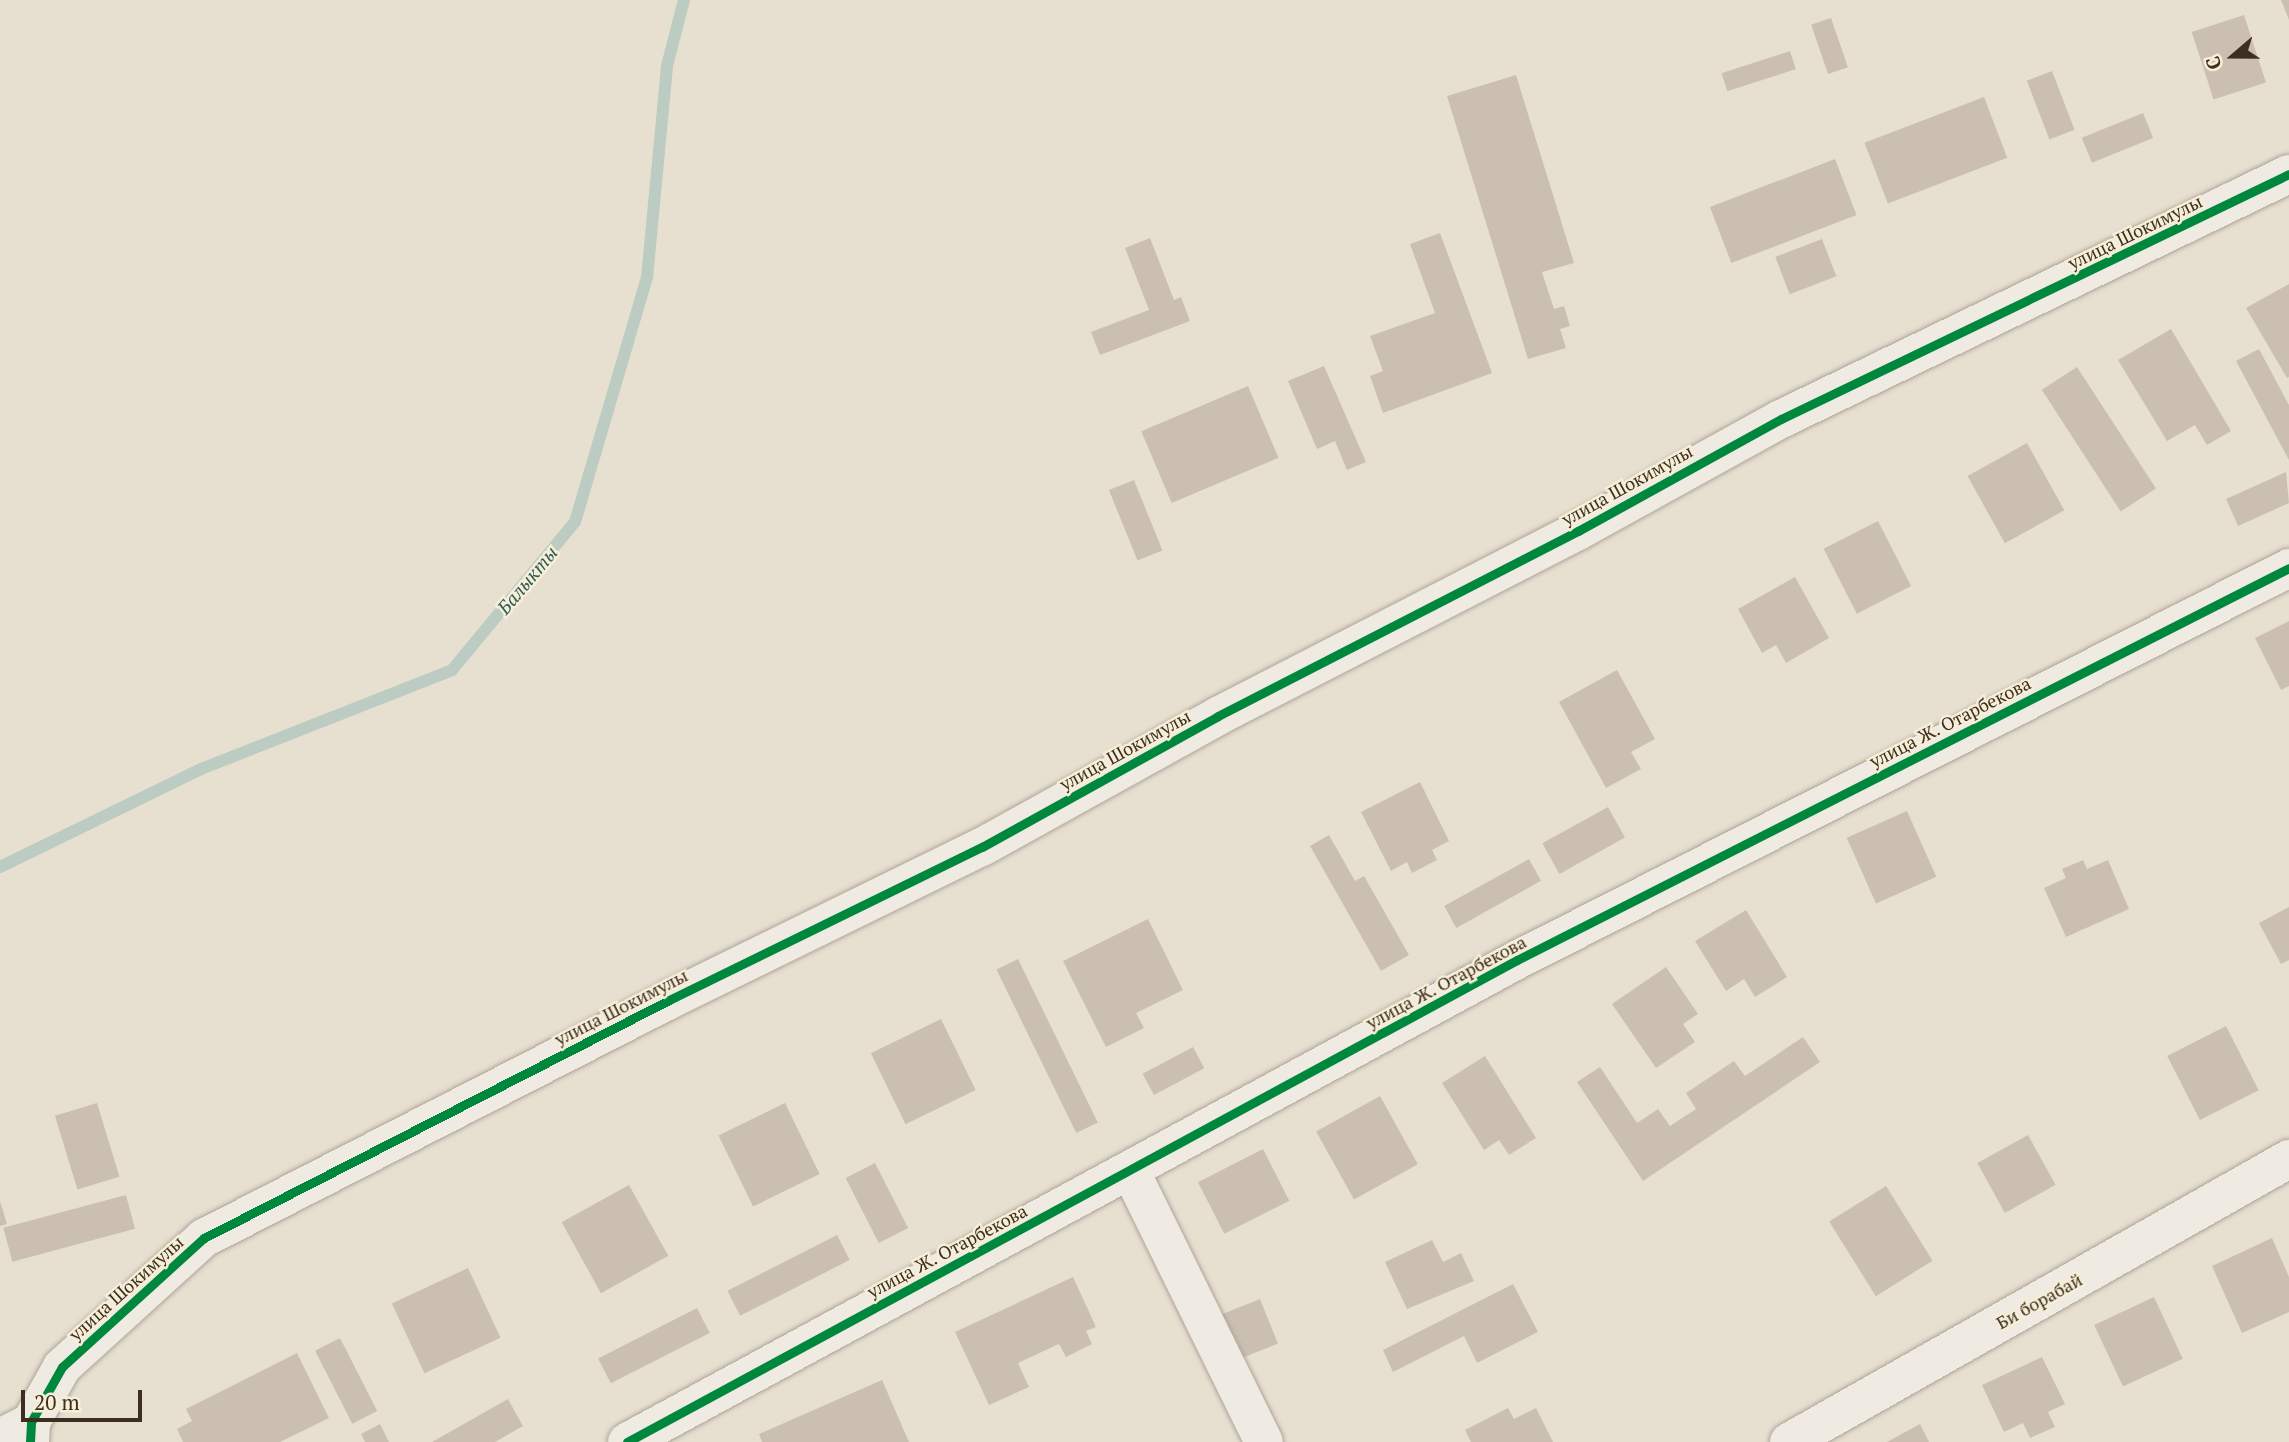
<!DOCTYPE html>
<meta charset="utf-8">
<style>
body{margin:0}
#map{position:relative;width:2289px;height:1442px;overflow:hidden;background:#e7e0d1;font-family:"PT Serif",serif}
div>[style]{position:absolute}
.stream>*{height:12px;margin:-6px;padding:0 6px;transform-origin:6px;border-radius:6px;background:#bcccc2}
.building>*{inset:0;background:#cbbfb2;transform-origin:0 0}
.roads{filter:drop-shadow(0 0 2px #ada599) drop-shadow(0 0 2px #ada599)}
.street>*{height:38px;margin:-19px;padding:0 19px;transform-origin:19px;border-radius:19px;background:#efebe3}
.cycleway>*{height:9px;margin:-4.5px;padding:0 4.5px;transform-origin:4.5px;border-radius:4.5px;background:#00873e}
span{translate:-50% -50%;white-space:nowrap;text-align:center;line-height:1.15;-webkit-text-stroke:5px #f7eed8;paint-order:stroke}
.street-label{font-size:18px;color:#3d2e20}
.water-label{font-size:19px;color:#2f5d5a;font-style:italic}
.north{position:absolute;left:2198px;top:21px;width:70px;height:70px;-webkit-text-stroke:5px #f7eed8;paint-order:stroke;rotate:250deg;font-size:19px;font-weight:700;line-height:28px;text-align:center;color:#3d2e20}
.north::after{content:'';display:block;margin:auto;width:24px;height:32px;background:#3d2e20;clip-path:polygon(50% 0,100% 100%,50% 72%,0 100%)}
.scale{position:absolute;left:21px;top:1390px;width:121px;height:32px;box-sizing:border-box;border:4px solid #3d2e20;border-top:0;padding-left:9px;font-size:21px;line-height:24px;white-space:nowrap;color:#3d2e20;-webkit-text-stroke:5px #f7eed8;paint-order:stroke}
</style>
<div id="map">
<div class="stream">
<i style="left:0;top:867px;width:224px;rotate:-26deg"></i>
<i style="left:201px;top:769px;width:270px;rotate:-21.5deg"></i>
<i style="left:452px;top:670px;width:192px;rotate:-50.3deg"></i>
<i style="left:575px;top:522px;width:254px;rotate:-73.6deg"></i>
<i style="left:647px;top:278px;width:213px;rotate:-84.6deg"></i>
<i style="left:667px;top:66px;width:68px;rotate:-75.6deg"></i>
</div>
<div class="building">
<i style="clip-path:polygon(2281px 0,2289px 0,2289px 20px)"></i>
<i style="left:2244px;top:15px;width:71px;height:55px;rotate:72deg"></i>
<i style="left:1831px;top:18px;width:52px;height:21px;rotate:71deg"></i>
<i style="left:1790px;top:51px;width:19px;height:72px;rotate:72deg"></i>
<i style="left:2052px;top:71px;width:63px;height:27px;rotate:69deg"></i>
<i style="clip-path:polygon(1516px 75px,1574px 263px,1542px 272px,1554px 309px,1564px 306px,1570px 326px,1560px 329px,1566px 348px,1528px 359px,1447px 96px)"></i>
<i style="left:1984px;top:97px;width:65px;height:128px;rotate:69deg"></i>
<i style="left:2143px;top:113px;width:27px;height:66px;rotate:68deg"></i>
<i style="left:1835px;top:159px;width:60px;height:134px;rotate:69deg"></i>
<i style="clip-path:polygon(1440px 233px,1492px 373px,1383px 413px,1370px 376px,1383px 371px,1370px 336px,1435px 313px,1410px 244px)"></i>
<i style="clip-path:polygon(1150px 238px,1174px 300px,1181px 297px,1190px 321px,1100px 355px,1091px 332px,1149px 310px,1125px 248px)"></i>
<i style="left:1822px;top:239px;width:40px;height:50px;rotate:69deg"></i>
<i style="clip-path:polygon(2289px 284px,2289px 377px,2287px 378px,2246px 308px)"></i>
<i style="clip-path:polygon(2171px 329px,2231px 431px,2207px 445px,2195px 425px,2167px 441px,2118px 360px)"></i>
<i style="clip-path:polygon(2259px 349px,2289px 405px,2289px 460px,2236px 361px)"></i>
<i style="clip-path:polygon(1324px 366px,1366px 462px,1347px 470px,1335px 441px,1317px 449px,1288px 381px)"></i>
<i style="left:2077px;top:367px;width:145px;height:42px;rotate:57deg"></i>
<i style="left:1248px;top:386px;width:78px;height:116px;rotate:67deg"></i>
<i style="left:2027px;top:443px;width:77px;height:68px;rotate:61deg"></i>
<i style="clip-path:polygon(2286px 472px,2289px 503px,2238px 526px,2226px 499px)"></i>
<i style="left:1134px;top:480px;width:76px;height:27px;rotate:68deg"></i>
<i style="left:1878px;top:521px;width:73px;height:61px;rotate:63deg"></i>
<i style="clip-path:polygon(1795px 577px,1829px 638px,1786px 663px,1776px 645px,1762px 653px,1738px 609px)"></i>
<i style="clip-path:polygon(2289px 621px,2289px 686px,2281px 690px,2255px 638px)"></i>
<i style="clip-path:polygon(1617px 670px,1655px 739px,1631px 752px,1641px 769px,1606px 788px,1559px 702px)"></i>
<i style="clip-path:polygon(1420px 782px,1449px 841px,1432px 850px,1437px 860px,1412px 873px,1407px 862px,1391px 871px,1361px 812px)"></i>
<i style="left:1608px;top:807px;width:35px;height:75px;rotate:61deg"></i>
<i style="left:1907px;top:811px;width:72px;height:66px;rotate:66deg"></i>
<i style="clip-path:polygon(1329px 835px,1355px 881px,1364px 876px,1409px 955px,1381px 971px,1310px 846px)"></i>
<i style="left:1529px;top:859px;width:25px;height:97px;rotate:61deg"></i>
<i style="clip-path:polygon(2083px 860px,2087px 869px,2108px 860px,2129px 909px,2066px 937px,2044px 888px,2066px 878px,2062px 869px)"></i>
<i style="clip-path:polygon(2289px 907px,2289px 960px,2281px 964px,2259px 923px)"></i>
<i style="clip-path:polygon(1746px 910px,1787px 977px,1755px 997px,1744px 979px,1726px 991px,1695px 941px)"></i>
<i style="clip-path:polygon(1148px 919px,1183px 990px,1136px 1013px,1144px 1028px,1106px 1047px,1063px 961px)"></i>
<i style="left:1018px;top:959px;width:182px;height:24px;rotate:64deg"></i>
<i style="clip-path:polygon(1666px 967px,1698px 1014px,1683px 1024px,1695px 1042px,1656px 1068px,1612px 1004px)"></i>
<i style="left:941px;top:1019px;width:79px;height:78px;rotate:64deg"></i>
<i style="left:2226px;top:1026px;width:72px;height:66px;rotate:63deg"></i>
<i style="clip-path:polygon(1803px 1037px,1820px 1062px,1643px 1181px,1577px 1082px,1600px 1067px,1637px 1123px,1658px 1109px,1670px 1126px,1696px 1109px,1686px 1093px,1734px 1061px,1745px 1076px)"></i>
<i style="left:1193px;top:1047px;width:24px;height:57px;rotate:62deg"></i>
<i style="clip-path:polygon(1485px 1056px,1536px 1138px,1509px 1155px,1499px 1140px,1484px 1150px,1442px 1083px)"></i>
<i style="left:1380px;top:1096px;width:78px;height:73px;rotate:61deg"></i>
<i style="left:97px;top:1103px;width:77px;height:44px;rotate:73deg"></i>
<i style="left:785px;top:1103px;width:79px;height:74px;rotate:64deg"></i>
<i style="left:2028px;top:1135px;width:57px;height:58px;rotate:61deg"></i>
<i style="left:1263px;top:1149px;width:58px;height:73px;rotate:63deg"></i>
<i style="left:875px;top:1163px;width:73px;height:33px;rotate:63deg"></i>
<i style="left:629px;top:1185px;width:81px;height:77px;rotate:61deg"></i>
<i style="left:1886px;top:1186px;width:88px;height:67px;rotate:58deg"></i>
<i style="left:126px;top:1195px;width:35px;height:127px;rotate:75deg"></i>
<i style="clip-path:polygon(0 1201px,7px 1224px,0 1226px)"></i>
<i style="left:837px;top:1235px;width:28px;height:123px;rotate:63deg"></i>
<i style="clip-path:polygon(2272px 1238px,2289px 1277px,2289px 1312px,2242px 1333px,2212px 1266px)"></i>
<i style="clip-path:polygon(1432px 1240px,1443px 1262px,1461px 1253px,1474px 1281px,1407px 1309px,1385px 1262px)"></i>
<i style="left:468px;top:1268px;width:77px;height:84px;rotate:65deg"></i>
<i style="clip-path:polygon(1073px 1277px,1096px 1327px,1086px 1331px,1092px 1344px,1066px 1357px,1059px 1344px,1018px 1363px,1029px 1387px,989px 1405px,955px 1332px)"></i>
<i style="clip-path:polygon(1513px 1284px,1538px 1332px,1477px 1363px,1464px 1336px,1393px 1372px,1383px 1350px)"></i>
<i style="left:2154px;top:1297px;width:68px;height:66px;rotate:65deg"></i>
<i style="left:1260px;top:1299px;width:48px;height:43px;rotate:68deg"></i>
<i style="left:697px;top:1308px;width:28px;height:111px;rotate:63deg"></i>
<i style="left:340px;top:1338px;width:82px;height:28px;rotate:63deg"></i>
<i style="clip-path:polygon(297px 1353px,329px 1418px,280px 1442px,183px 1442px,177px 1429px,192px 1421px,186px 1409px)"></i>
<i style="clip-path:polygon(2042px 1357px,2065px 1404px,2048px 1412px,2055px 1427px,2030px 1438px,2023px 1423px,2004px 1432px,1982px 1385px)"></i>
<i style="clip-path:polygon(882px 1380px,909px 1442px,762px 1442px,759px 1434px)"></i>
<i style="clip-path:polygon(508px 1399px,523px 1426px,495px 1442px,432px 1442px)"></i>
<i style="clip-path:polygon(1508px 1408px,1514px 1419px,1536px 1408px,1553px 1442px,1471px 1442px,1465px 1430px)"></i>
<i style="clip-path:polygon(380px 1424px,389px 1442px,365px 1442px,361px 1434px)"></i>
<i style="clip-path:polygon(1920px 1424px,1929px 1442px,1887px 1442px)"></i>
</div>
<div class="roads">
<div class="street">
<i style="left:1130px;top:1170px;width:303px;rotate:63.8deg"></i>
<i style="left:0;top:1438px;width:35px;rotate:-27deg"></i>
<i style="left:30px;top:1442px;width:20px;rotate:-87deg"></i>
<i style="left:31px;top:1422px;width:63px;rotate:-60.6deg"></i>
<i style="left:62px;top:1367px;width:192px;rotate:-42.3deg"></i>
<i style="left:204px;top:1238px;width:522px;rotate:-27.1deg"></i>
<i style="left:669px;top:1000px;width:348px;rotate:-26.1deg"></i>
<i style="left:982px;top:847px;width:270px;rotate:-29deg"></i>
<i style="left:1218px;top:716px;width:405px;rotate:-27.2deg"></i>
<i style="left:1578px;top:531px;width:232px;rotate:-28.9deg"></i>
<i style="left:1781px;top:419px;width:564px;rotate:-25.75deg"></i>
<i style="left:627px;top:1442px;width:1012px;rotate:-28.44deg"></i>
<i style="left:1517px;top:960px;width:866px;rotate:-26.92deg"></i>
<i style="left:1789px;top:1442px;width:575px;rotate:-29.51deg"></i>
</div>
</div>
<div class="cycleway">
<i style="left:30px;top:1442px;width:20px;rotate:-87deg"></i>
<i style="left:31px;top:1422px;width:63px;rotate:-60.6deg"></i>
<i style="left:62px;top:1367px;width:192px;rotate:-42.3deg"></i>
<i style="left:204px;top:1238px;width:522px;rotate:-27.1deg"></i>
<i style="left:669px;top:1000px;width:348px;rotate:-26.1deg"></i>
<i style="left:982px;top:847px;width:270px;rotate:-29deg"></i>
<i style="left:1218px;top:716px;width:405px;rotate:-27.2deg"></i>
<i style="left:1578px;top:531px;width:232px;rotate:-28.9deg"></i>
<i style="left:1781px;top:419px;width:564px;rotate:-25.75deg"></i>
<i style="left:627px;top:1442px;width:1012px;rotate:-28.44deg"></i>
<i style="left:1517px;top:960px;width:866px;rotate:-26.92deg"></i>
</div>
<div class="street-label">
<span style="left:2135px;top:232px;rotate:-26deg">улица Шокимулы</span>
<span style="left:1627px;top:485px;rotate:-29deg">улица Шокимулы</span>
<span style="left:1950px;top:722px;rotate:-27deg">улица Ж. Отарбекова</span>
<span style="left:1125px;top:750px;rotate:-29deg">улица Шокимулы</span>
<span style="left:1446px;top:982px;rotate:-28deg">улица Ж. Отарбекова</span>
<span style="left:621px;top:1007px;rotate:-27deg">улица Шокимулы</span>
<span style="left:947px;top:1251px;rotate:-28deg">улица Ж. Отарбекова</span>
<span style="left:126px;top:1288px;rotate:-42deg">улица Шокимулы</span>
<span style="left:2039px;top:1301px;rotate:-29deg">Би борабай</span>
</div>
<div class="water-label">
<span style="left:527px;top:580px;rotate:-50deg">Балыкты</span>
</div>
<div class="north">С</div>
<div class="scale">20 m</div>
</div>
